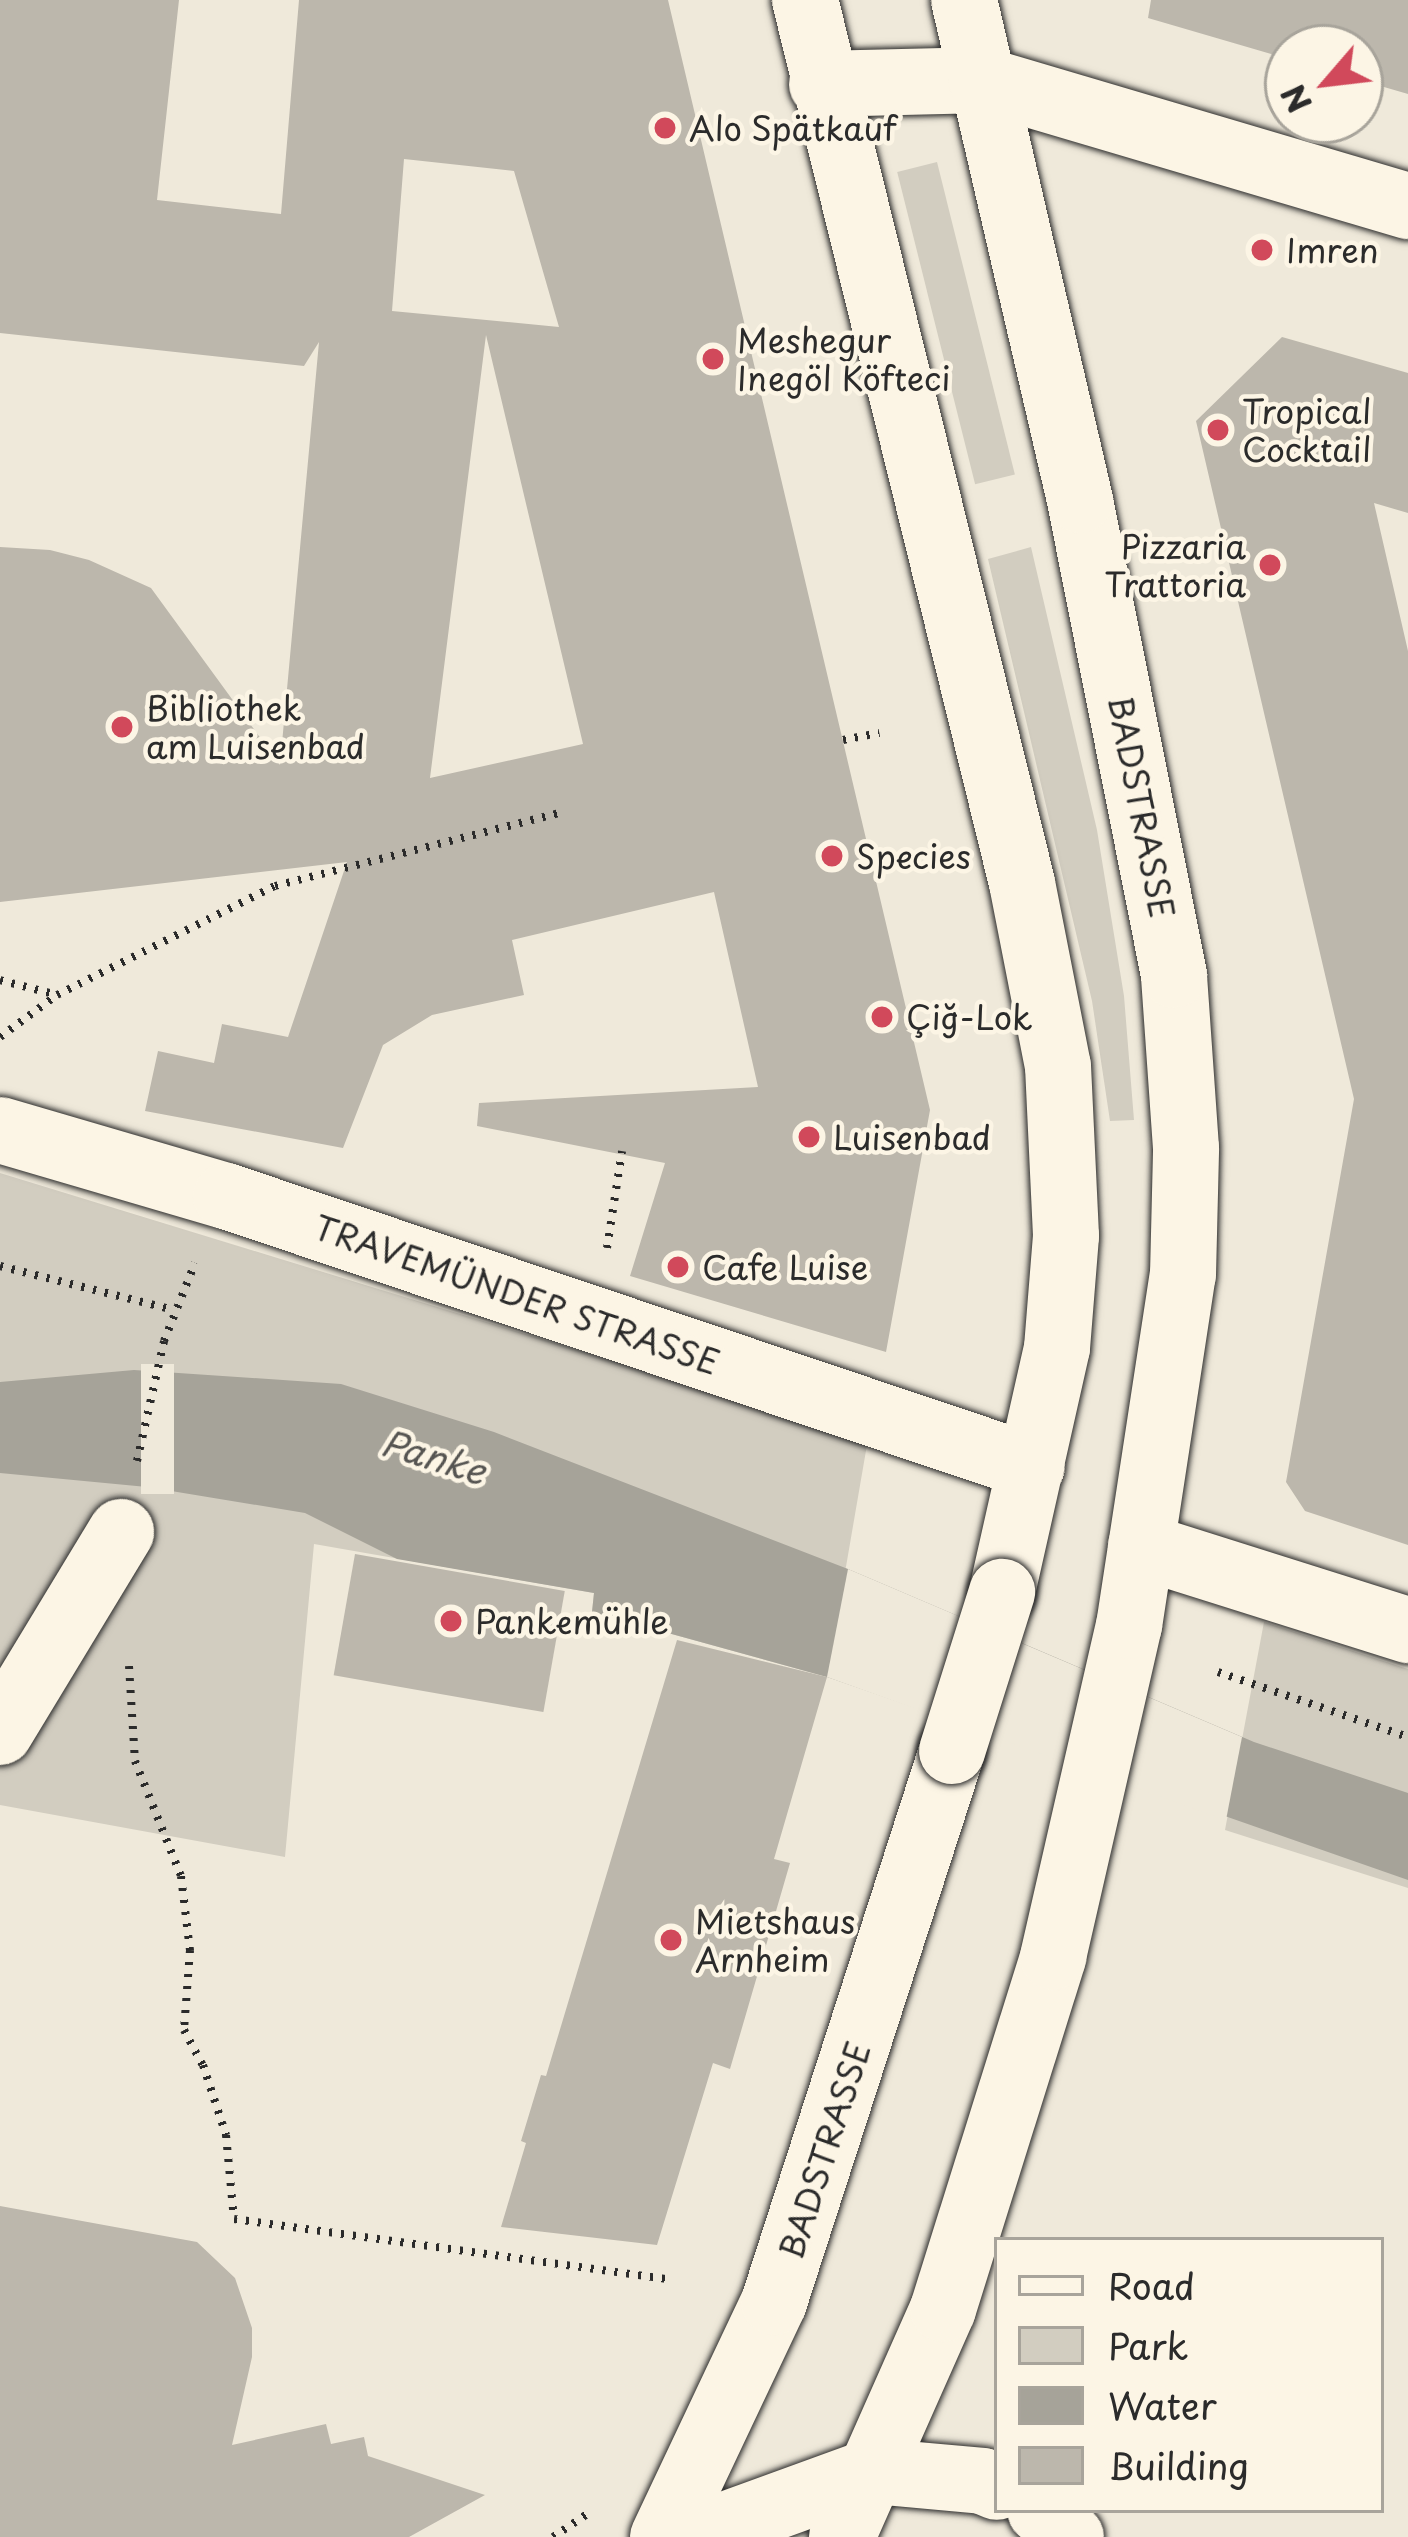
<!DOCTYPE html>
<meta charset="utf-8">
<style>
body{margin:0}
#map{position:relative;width:1408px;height:2537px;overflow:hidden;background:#efe9da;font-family:"Playpen Sans",sans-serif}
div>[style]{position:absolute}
.green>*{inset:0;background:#d2cdc0;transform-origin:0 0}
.water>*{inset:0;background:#a6a399}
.pier>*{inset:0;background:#efe9da;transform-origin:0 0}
.building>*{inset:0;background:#bcb7ac;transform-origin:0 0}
.path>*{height:8px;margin-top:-4px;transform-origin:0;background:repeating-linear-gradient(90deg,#2b2b2b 0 3px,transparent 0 12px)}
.roads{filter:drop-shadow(0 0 3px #2b2b2b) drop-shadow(0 0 3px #2b2b2b)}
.minor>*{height:66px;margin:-33px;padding:0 33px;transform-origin:33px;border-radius:33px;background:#fcf5e5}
.major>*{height:66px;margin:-33px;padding:0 33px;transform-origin:33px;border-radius:33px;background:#fcf5e5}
.bridges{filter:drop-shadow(0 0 3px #2b2b2b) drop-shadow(0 0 3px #2b2b2b)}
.major-bridge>*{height:66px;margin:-33px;padding:0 33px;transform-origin:33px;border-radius:33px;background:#fcf5e5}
.dots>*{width:33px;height:33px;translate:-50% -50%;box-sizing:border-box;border:6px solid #fcf5e5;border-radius:50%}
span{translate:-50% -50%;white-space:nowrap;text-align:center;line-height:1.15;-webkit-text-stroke:9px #fcf5e5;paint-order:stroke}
.poi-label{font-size:33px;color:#2b2b2b}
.left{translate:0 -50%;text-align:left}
.right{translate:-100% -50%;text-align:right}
.street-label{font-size:33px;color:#2b2b2b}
.water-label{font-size:36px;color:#565552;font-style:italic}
.legend{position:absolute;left:994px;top:2237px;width:390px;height:276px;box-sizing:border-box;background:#fcf5e5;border:3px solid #a8a49b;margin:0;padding:15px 21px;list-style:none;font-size:36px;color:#2b2b2b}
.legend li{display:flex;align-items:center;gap:24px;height:60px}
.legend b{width:60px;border:3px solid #a8a49b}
.north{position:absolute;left:1264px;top:24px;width:120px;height:120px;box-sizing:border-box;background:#fcf5e5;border:3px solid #a8a49b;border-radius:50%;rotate:242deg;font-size:33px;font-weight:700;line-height:48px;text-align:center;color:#2b2b2b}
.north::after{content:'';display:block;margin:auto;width:42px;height:54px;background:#d1495b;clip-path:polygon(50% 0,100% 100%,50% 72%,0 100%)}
</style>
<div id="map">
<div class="green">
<i style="left:937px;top:162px;width:322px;height:41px;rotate:76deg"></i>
<i style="clip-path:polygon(1031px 547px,1097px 830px,1124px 996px,1134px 1120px,1110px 1121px,1092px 1001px,988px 559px)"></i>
<i style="clip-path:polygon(0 1173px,868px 1439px,827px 1677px,592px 1612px,594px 1593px,314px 1544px,285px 1857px,0 1805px)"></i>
<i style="clip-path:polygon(1264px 1622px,1408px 1669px,1408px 1888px,1225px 1830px)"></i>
</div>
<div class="water">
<i style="clip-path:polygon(134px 1370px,341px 1384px,494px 1432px,848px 1569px,1254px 1742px,1408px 1793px,1408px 1880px,827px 1677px,592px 1612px,594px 1593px,397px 1559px,305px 1513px,147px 1487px,0 1473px,0 1382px)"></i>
</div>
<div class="pier">
<i style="left:141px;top:1364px;width:33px;height:130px"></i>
<i style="clip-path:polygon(848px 1569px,1242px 1737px,1226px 1820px,827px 1677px)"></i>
</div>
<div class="building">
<i style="clip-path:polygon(evenodd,0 0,179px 0,157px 200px,281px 214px,299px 0,668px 0,930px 1110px,886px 1352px,630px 1276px,665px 1163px,477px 1126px,479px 1103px,758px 1087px,714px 892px,512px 940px,524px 995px,432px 1015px,383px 1045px,343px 1148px,145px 1111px,158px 1051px,214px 1063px,222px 1024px,288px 1037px,347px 862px,0 902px,0 547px,50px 550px,89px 560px,151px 588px,280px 765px,319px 342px,304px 366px,0 333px,0 0,404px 159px,514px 171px,559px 327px,392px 311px,404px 159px,0 0,486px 335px,583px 744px,430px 778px,486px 335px)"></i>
<i style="clip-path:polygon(1151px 0,1408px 0,1408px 94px,1360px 80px,1360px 48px,1288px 48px,1288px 59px,1148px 18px)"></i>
<i style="clip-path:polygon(1282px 337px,1408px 373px,1408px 513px,1374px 503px,1408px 651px,1408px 1545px,1305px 1511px,1286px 1482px,1354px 1099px,1196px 421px)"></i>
<i style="left:355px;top:1554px;width:213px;height:123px;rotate:10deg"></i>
<i style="clip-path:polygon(677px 1640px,827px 1677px,774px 1859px,790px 1863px,730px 2069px,713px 2063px,657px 2245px,501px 2227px,526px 2143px,521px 2141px,541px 2075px,546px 2076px)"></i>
<i style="clip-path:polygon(0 2206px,197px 2242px,235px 2278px,252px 2328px,252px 2357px,232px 2445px,326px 2424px,331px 2444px,364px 2437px,368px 2456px,485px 2495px,409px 2537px,0 2537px)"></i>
</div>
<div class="path">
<i style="left:843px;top:740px;width:37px;rotate:-11deg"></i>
<i style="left:0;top:980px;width:59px;rotate:14.7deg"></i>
<i style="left:0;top:1037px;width:71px;rotate:-36.4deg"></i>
<i style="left:57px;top:995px;width:244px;rotate:-26.6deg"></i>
<i style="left:275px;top:886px;width:298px;rotate:-14.4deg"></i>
<i style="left:607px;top:1248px;width:98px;rotate:-81.2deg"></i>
<i style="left:0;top:1266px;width:179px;rotate:14.2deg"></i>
<i style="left:137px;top:1461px;width:123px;rotate:-77.3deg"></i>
<i style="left:164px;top:1341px;width:84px;rotate:-68.3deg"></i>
<i style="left:129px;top:1666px;width:95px;rotate:86.4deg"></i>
<i style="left:135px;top:1761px;width:124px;rotate:68.2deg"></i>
<i style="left:181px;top:1876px;width:75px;rotate:83.1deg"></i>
<i style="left:190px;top:1950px;width:80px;rotate:94.3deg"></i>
<i style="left:184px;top:2030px;width:40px;rotate:62deg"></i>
<i style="left:203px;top:2065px;width:74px;rotate:71.8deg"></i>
<i style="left:226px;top:2135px;width:84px;rotate:84.6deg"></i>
<i style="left:234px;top:2219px;width:443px;rotate:7.9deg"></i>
<i style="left:1218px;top:1672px;width:201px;rotate:18.9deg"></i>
<i style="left:553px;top:2537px;width:45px;rotate:-34deg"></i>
</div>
<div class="roads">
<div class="minor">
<i style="left:822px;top:84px;width:160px;rotate:-1.4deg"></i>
<i style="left:982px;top:80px;width:444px;rotate:16.5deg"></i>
<i style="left:0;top:1130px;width:235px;rotate:16.3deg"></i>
<i style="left:226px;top:1196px;width:850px;rotate:18.58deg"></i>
<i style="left:1141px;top:1546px;width:280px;rotate:17.5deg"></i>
<i style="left:0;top:1732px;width:234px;rotate:-58.8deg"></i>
</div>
<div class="major">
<i style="left:805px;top:0;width:909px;rotate:76.19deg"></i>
<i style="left:1022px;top:883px;width:187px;rotate:78.9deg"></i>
<i style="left:1058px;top:1066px;width:170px;rotate:87.3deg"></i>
<i style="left:1066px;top:1236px;width:112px;rotate:94.6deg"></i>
<i style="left:1057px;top:1348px;width:250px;rotate:102.7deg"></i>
<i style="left:1040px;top:2510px;width:41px;rotate:41.1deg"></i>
<i style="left:663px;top:2537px;width:260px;rotate:-64.7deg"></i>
<i style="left:774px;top:2302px;width:579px;rotate:-72.1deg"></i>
<i style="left:692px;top:2537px;width:193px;rotate:-20deg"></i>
<i style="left:873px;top:2471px;width:110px;rotate:5.2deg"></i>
<i style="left:983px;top:2481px;width:15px;rotate:23deg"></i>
<i style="left:842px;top:2537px;width:249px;rotate:-66.1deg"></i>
<i style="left:943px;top:2309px;width:369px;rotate:-72.6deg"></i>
<i style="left:1053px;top:1957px;width:340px;rotate:-77.1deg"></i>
<i style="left:1129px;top:1626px;width:355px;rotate:-81.3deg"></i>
<i style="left:1183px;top:1275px;width:127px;rotate:-88.6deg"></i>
<i style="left:1186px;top:1148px;width:173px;rotate:-94deg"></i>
<i style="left:1174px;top:975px;width:484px;rotate:-101.2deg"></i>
<i style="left:1080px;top:500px;width:513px;rotate:-103.06deg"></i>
</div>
</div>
<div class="bridges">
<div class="major-bridge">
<i style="left:952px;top:1751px;width:167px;rotate:-72.5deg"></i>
</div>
</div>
<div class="dots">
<i style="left:665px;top:128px;background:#d1495b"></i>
<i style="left:1262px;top:250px;background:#d1495b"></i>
<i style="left:713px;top:359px;background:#d1495b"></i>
<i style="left:1218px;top:430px;background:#d1495b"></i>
<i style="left:1270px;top:565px;background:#d1495b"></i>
<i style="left:122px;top:727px;background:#d1495b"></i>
<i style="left:832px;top:856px;background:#d1495b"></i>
<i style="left:882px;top:1017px;background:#d1495b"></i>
<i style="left:809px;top:1137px;background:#d1495b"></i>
<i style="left:678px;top:1267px;background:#d1495b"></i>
<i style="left:451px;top:1621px;background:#d1495b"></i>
<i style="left:671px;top:1940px;background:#d1495b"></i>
</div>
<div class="poi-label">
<span class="left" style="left:689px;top:128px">Alo Spätkauf</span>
<span class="left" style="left:1286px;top:250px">Imren</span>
<span class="left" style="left:737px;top:359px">Meshegur<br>Inegöl Köfteci</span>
<span class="left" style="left:1242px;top:430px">Tropical<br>Cocktail</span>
<span class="right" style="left:1246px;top:565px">Pizzaria<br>Trattoria</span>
<span class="left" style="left:146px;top:727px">Bibliothek<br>am Luisenbad</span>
<span class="left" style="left:856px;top:856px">Species</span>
<span class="left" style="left:906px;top:1017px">Çiğ-Lok</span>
<span class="left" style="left:833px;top:1137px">Luisenbad</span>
<span class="left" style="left:702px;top:1267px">Cafe Luise</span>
<span class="left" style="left:475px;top:1621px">Pankemühle</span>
<span class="left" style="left:695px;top:1940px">Mietshaus<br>Arnheim</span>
</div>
<div class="street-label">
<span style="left:1142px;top:807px;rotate:79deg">BADSTRASSE</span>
<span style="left:517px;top:1294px;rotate:19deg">TRAVEMÜNDER STRASSE</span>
<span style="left:824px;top:2150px;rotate:-72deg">BADSTRASSE</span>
</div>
<div class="water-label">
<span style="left:434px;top:1456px;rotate:17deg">Panke</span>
</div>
<ul class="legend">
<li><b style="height:15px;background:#fcf5e5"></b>Road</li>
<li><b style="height:33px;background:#d2cdc0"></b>Park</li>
<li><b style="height:33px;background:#a6a399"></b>Water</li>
<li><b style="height:33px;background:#bcb7ac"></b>Building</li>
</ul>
<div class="north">N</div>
</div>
